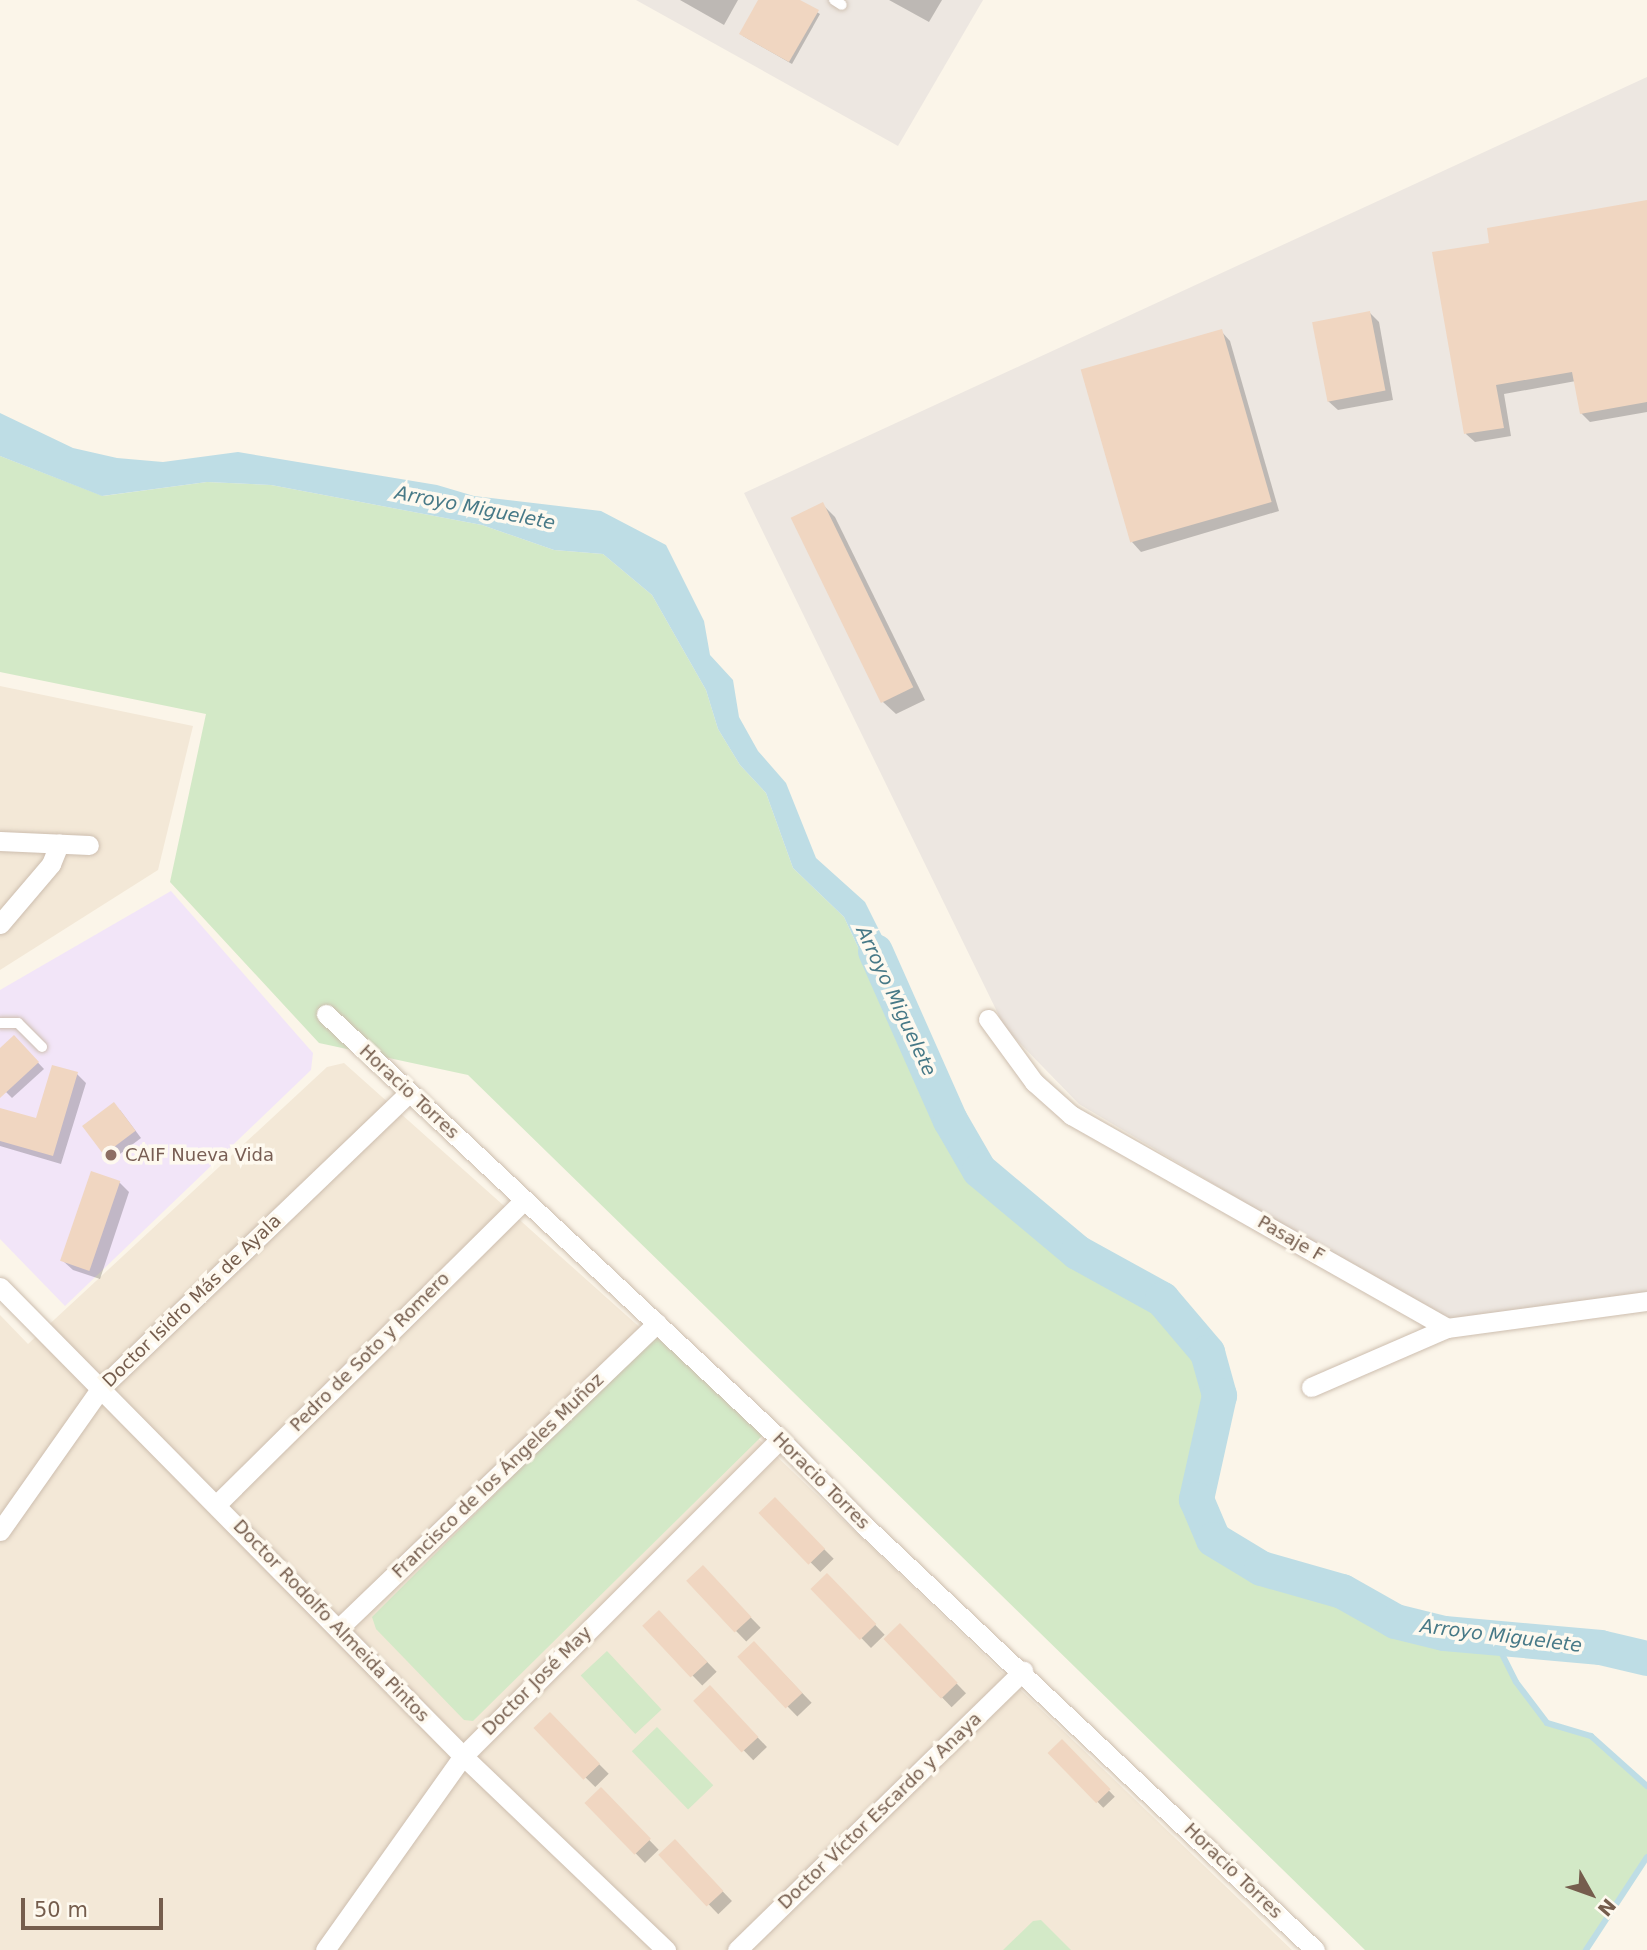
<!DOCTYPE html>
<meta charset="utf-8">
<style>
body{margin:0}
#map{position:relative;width:1647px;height:1950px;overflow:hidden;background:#fbf5e9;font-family:"DejaVu Sans",sans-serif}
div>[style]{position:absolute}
.residential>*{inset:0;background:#f3e8d7}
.industrial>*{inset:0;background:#ede7e1}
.education>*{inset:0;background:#f2e5f8}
.green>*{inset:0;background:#d3e9c7;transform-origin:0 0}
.water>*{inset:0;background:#bedde5}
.shadow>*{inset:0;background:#0003;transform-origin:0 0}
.stream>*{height:6px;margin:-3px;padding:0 3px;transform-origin:3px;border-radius:3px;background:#bedde5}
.river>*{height:35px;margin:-17.5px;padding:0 17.5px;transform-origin:17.5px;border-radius:17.5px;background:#bedde5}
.building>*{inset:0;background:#f0d6c1;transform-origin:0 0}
.roads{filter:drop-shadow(0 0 2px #cdbeaf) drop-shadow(0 0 2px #cdbeaf)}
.lane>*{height:10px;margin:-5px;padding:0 5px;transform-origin:5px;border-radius:5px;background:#fff}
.street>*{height:19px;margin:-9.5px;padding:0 9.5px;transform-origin:9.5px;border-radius:9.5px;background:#fff}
.dots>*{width:19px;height:19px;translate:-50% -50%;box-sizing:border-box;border:4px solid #fef9ef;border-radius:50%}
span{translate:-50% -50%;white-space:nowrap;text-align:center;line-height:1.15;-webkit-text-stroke:7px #fef9ef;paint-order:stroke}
.street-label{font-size:18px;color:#755d4d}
.education-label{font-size:18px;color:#785e54}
.left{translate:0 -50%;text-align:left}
.water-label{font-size:19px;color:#477987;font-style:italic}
.north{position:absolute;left:1556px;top:1859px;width:70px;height:70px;-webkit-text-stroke:5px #fef9ef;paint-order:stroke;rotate:130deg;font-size:19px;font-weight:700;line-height:28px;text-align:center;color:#755d4d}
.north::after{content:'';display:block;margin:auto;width:24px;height:32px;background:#755d4d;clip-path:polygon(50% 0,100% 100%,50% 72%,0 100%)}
.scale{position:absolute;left:21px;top:1898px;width:142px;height:32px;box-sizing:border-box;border:4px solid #755d4d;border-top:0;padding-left:9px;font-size:21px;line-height:24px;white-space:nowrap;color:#755d4d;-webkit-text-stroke:5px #fef9ef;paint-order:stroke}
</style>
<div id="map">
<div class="residential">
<i style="clip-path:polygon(0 686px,193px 726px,158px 870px,0 970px)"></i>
<i style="clip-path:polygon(344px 1063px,673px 1357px,1292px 1950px,0 1950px,0 1315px,28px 1344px,327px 1067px)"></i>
</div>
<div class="industrial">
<i style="clip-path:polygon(636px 0,983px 0,898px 146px)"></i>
<i style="clip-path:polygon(1647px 77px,1647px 1294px,1445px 1321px,1079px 1104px,1005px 1028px,744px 493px)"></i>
</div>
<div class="education">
<i style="clip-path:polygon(171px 891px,313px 1053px,311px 1070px,65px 1306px,0 1239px,0 990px)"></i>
</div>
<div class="green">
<i style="clip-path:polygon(0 456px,103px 496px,207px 482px,271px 485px,482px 525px,554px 550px,603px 554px,652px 595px,706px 690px,718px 729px,740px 765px,766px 793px,793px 868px,844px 917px,871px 975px,892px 995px,918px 1043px,950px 1120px,979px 1170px,1077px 1252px,1162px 1299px,1207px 1352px,1219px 1395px,1196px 1498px,1213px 1539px,1261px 1568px,1342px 1591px,1395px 1621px,1444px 1633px,1493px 1636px,1516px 1682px,1547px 1723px,1591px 1736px,1647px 1786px,1647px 1857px,1586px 1950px,1365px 1950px,468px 1075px,319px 1043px,170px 882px,206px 714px,0 672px)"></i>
<i style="clip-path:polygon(654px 1335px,762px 1428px,762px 1436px,473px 1721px,464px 1720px,376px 1629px,372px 1617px)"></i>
<i style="left:607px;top:1651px;width:80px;height:36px;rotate:47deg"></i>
<i style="left:657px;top:1727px;width:81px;height:35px;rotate:46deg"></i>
<i style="clip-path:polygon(1041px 1920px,1071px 1950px,1003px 1950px,1033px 1921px)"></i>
</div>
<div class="water">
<i style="clip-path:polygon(0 413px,73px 448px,117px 458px,163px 462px,238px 452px,437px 485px,474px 496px,601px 511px,666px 545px,704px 621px,710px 655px,733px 680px,739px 717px,758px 751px,786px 783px,816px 858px,865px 902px,888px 948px,892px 995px,871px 975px,844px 917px,793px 868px,766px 793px,740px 765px,718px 729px,706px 690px,652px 595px,603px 554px,554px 550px,482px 525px,271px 485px,207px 482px,102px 496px,0 456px)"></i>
</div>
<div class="shadow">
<i style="clip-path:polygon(680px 0,738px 0,724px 25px)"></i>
<i style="clip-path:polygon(760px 0,797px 0,820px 14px,792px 64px,743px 36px)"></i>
<i style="clip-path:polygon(889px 0,942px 0,929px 22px)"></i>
<i style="clip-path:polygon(1647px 201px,1647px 412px,1590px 422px,1581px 413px,1576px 381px,1504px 394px,1511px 436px,1475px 442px,1466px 434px,1491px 244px)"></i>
<i style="clip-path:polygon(1369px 312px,1379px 322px,1393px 400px,1338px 410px,1328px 401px)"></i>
<i style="clip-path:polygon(1221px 331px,1230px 341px,1279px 511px,1141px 552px,1132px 542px)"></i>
<i style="clip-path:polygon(823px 505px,835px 517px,925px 700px,896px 714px,883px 702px)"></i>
<i style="clip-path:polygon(14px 1037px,44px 1069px,12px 1098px,0 1086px,0 1050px)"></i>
<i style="clip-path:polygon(77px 1074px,86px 1083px,61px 1164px,0 1146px,0 1110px,37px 1120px)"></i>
<i style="clip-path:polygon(120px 1110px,141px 1138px,112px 1160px,106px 1154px)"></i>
<i style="clip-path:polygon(119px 1182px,129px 1192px,100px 1279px,73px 1270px,63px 1261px)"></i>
<i style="left:775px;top:1500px;width:83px;height:19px;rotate:45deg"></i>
<i style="left:703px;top:1568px;width:83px;height:20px;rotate:46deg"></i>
<i style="left:827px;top:1575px;width:83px;height:19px;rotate:46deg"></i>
<i style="left:659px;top:1612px;width:83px;height:20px;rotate:46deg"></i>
<i style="left:900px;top:1625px;width:95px;height:20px;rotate:46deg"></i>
<i style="left:754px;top:1643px;width:83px;height:20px;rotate:46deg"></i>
<i style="left:710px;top:1688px;width:82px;height:19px;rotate:46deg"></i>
<i style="left:550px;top:1715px;width:83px;height:19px;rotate:45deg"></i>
<i style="left:1062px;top:1742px;width:76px;height:16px;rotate:46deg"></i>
<i style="left:601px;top:1790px;width:83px;height:19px;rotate:46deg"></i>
<i style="left:675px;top:1842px;width:82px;height:19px;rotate:46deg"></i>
</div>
<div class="stream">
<i style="left:1493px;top:1636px;width:51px;rotate:63.4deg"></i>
<i style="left:1516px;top:1682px;width:51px;rotate:52.9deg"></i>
<i style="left:1547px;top:1723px;width:46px;rotate:16.5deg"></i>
<i style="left:1591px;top:1736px;width:75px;rotate:41.8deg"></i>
<i style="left:1586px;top:1950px;width:111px;rotate:-56.7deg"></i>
</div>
<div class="river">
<i style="left:875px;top:951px;width:185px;rotate:66.1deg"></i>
<i style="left:950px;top:1120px;width:58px;rotate:59.9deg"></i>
<i style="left:979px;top:1170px;width:128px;rotate:39.9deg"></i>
<i style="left:1077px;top:1252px;width:97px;rotate:28.9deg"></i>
<i style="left:1162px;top:1299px;width:70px;rotate:49.7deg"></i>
<i style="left:1207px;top:1352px;width:45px;rotate:74.4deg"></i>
<i style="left:1219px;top:1395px;width:107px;rotate:102.5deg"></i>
<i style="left:1196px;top:1499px;width:43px;rotate:67deg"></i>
<i style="left:1213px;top:1539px;width:56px;rotate:31.1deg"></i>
<i style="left:1261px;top:1568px;width:84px;rotate:15.9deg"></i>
<i style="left:1342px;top:1591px;width:61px;rotate:29.5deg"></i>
<i style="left:1395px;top:1621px;width:50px;rotate:13.8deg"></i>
<i style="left:1444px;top:1633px;width:157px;rotate:5.1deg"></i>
<i style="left:1600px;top:1647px;width:48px;rotate:13.2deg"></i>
</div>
<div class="building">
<i style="clip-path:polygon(758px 0,800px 0,819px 10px,789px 62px,739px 34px)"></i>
<i style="clip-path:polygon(1647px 200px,1647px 402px,1580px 414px,1572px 372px,1496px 385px,1504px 428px,1464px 434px,1432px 252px,1489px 243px,1487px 228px)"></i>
<i style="left:1370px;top:311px;width:81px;height:59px;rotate:79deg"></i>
<i style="left:1222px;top:329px;width:180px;height:147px;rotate:74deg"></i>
<i style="left:823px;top:502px;width:206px;height:36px;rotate:64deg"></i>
<i style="clip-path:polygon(14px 1035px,39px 1062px,0 1098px,0 1048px)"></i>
<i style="clip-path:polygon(52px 1065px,78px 1072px,53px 1156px,0 1141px,0 1108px,36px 1118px)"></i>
<i style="left:114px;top:1102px;width:36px;height:40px;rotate:53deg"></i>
<i style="left:91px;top:1171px;width:31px;height:95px;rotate:19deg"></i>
<i style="left:775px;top:1497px;width:72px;height:23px;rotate:46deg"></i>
<i style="left:703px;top:1565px;width:71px;height:23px;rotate:47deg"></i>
<i style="left:827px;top:1573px;width:71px;height:23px;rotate:46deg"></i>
<i style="left:659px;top:1610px;width:71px;height:23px;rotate:47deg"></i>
<i style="left:900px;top:1623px;width:83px;height:23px;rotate:46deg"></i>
<i style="left:754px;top:1641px;width:71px;height:23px;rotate:47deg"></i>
<i style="left:710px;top:1685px;width:71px;height:23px;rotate:47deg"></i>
<i style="left:550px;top:1712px;width:72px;height:23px;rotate:46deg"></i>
<i style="left:1062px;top:1739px;width:70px;height:20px;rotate:46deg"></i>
<i style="left:601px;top:1787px;width:72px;height:23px;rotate:46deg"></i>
<i style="left:675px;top:1839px;width:71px;height:23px;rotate:47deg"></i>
</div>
<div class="roads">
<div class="lane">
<i style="left:834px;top:0;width:9px;rotate:32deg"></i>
<i style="left:0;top:1023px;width:18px"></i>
<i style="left:18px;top:1023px;width:34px;rotate:45deg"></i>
</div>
<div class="street">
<i style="left:0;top:841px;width:89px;rotate:2.6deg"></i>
<i style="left:0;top:924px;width:79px;rotate:-49.6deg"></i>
<i style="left:51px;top:864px;width:22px;rotate:-68deg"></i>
<i style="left:326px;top:1014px;width:622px;rotate:43.11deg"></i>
<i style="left:780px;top:1439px;width:119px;rotate:45.7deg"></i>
<i style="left:863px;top:1524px;width:621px;rotate:43.3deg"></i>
<i style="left:988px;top:1019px;width:78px;rotate:53.9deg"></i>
<i style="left:1034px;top:1082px;width:50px;rotate:41.7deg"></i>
<i style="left:1071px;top:1115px;width:432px;rotate:29.5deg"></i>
<i style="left:1447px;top:1328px;width:202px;rotate:-7.7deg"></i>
<i style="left:0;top:1287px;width:659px;rotate:45.37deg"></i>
<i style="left:463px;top:1756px;width:281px;rotate:43.7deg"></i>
<i style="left:1311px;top:1387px;width:148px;rotate:-23.5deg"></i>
<i style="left:217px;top:1504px;width:431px;rotate:-44.7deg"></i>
<i style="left:0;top:1531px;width:174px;rotate:-54.8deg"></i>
<i style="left:100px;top:1389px;width:428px;rotate:-43.8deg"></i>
<i style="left:338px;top:1629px;width:442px;rotate:-43.8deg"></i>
<i style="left:325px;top:1950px;width:238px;rotate:-54.6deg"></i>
<i style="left:463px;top:1756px;width:448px;rotate:-45deg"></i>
<i style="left:737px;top:1950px;width:400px;rotate:-44.3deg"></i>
</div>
</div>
<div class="dots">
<i style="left:111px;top:1155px;background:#8d6e63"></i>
</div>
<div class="street-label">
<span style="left:409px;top:1092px;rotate:43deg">Horacio Torres</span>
<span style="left:1291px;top:1239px;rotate:30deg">Pasaje F</span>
<span style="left:192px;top:1301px;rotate:-44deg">Doctor Isidro Más de Ayala</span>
<span style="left:370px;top:1352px;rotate:-45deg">Pedro de Soto y Romero</span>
<span style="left:498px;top:1476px;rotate:-44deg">Francisco de los Ángeles Muñoz</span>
<span style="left:821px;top:1481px;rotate:45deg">Horacio Torres</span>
<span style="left:331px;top:1621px;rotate:46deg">Doctor Rodolfo Almeida Pintos</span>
<span style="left:537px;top:1681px;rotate:-45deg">Doctor José May</span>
<span style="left:880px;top:1811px;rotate:-44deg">Doctor Víctor Escardo y Anaya</span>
<span style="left:1233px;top:1871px;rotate:44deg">Horacio Torres</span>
</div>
<div class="education-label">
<span class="left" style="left:125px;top:1155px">CAIF Nueva Vida</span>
</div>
<div class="water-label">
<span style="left:475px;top:508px;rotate:11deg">Arroyo Miguelete</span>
<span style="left:896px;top:1001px;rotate:65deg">Arroyo Miguelete</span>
<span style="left:1501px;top:1636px;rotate:7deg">Arroyo Miguelete</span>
</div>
<div class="north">N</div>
<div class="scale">50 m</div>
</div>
